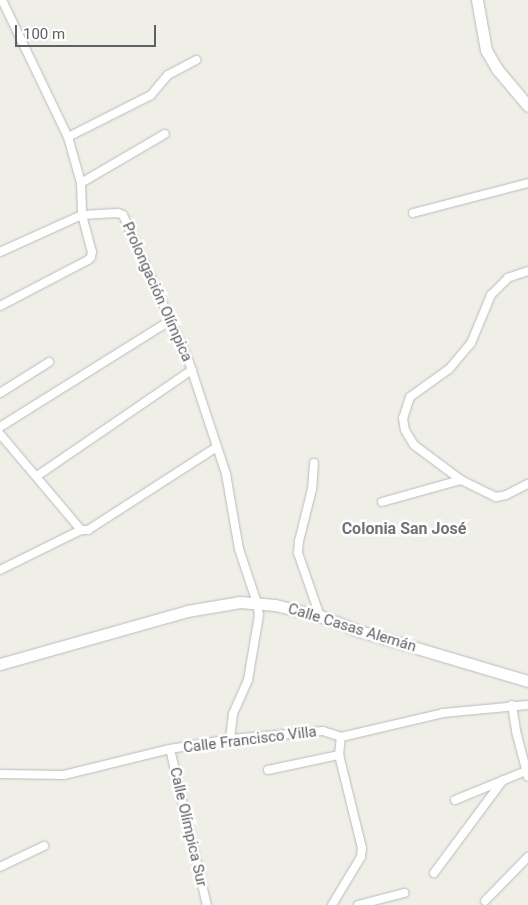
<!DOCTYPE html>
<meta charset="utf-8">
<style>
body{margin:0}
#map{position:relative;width:528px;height:905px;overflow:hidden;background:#efefe7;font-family:Roboto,sans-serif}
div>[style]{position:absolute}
.roads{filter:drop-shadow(0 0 1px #b9babf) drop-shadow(0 0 1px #b9babf)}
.street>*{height:8px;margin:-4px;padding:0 4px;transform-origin:4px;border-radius:4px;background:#fff}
.secondary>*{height:11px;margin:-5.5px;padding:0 5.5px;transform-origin:5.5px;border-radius:5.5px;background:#fff}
span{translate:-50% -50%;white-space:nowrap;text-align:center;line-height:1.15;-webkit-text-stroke:5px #fff;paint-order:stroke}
.street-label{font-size:15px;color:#5e6065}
.neighbourhood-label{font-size:16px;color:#707277;font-weight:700}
.scale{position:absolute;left:15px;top:25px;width:141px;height:22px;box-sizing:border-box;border:2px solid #5e6065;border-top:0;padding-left:6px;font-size:15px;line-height:18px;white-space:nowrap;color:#5e6065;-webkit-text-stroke:4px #fff;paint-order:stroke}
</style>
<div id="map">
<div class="roads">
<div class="street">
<i style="left:2px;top:0;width:152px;rotate:64.3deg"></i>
<i style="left:68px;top:137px;width:48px;rotate:74.2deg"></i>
<i style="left:81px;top:183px;width:32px;rotate:88deg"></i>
<i style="left:82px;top:215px;width:36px;rotate:-3deg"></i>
<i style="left:118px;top:213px;width:5px;rotate:22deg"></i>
<i style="left:123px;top:215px;width:161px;rotate:65.8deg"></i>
<i style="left:189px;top:362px;width:118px;rotate:71.7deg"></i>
<i style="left:226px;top:474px;width:76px;rotate:80.2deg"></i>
<i style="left:239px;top:549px;width:57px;rotate:71.6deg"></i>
<i style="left:257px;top:603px;width:12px;rotate:81deg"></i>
<i style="left:259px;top:615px;width:66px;rotate:99.6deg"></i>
<i style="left:248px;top:680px;width:37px;rotate:114deg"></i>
<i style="left:233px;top:714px;width:25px;rotate:97deg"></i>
<i style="left:68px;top:137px;width:93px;rotate:-26.8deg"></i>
<i style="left:151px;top:95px;width:26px;rotate:-50deg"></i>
<i style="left:168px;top:75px;width:32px;rotate:-28deg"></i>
<i style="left:81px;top:183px;width:97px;rotate:-30.3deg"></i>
<i style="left:413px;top:213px;width:119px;rotate:-14.6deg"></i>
<i style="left:0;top:252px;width:90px;rotate:-24.3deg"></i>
<i style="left:82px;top:215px;width:38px;rotate:75deg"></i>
<i style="left:92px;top:252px;width:5px;rotate:101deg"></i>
<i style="left:91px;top:257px;width:4px;rotate:135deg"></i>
<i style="left:88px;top:260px;width:99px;rotate:152.4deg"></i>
<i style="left:528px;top:271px;width:21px;rotate:161deg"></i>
<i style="left:508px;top:278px;width:24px;rotate:135deg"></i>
<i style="left:491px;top:295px;width:52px;rotate:112.6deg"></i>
<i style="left:471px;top:343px;width:34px;rotate:130deg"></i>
<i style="left:449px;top:369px;width:48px;rotate:144.3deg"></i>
<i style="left:410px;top:397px;width:22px;rotate:108deg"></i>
<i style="left:403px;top:418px;width:12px;rotate:81deg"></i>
<i style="left:405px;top:430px;width:17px;rotate:59deg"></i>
<i style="left:414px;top:445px;width:59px;rotate:36.7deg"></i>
<i style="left:461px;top:480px;width:39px;rotate:26deg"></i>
<i style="left:496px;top:497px;width:10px;rotate:-11deg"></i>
<i style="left:506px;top:495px;width:25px;rotate:-27deg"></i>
<i style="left:0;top:393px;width:58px;rotate:-32.3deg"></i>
<i style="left:0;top:427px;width:202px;rotate:-32deg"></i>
<i style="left:0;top:434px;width:126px;rotate:49.8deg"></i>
<i style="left:81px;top:530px;width:7px"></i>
<i style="left:88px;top:530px;width:153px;rotate:-32.8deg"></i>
<i style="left:314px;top:463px;width:26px;rotate:94deg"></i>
<i style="left:312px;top:489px;width:54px;rotate:104deg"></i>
<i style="left:299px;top:541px;width:12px;rotate:95deg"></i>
<i style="left:298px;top:553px;width:67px;rotate:70.8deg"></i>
<i style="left:37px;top:476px;width:188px;rotate:-34.4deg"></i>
<i style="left:382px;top:502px;width:82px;rotate:-15.6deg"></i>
<i style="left:0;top:570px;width:90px;rotate:-26.3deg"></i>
<i style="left:512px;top:705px;width:30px;rotate:81deg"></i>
<i style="left:517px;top:735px;width:43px;rotate:75.3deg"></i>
<i style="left:170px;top:749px;width:160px;rotate:76.7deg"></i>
<i style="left:268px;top:770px;width:73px;rotate:-11.9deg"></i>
<i style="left:0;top:774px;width:64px;rotate:0.9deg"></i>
<i style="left:64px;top:775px;width:109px;rotate:-13.8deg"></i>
<i style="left:170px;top:749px;width:61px;rotate:-9.5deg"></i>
<i style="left:230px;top:739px;width:93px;rotate:-4.9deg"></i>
<i style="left:323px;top:731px;width:19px;rotate:18deg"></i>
<i style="left:341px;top:737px;width:105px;rotate:-13.2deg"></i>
<i style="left:443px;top:713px;width:85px;rotate:-5.4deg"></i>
<i style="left:455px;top:800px;width:77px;rotate:-22.2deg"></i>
<i style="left:0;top:867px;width:49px;rotate:-25.5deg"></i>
<i style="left:434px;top:873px;width:116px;rotate:-53.4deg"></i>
<i style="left:485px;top:901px;width:62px;rotate:-45.7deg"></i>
<i style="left:332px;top:905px;width:56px;rotate:-58.9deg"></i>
<i style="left:361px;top:857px;width:9px;rotate:-84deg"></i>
<i style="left:362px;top:848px;width:96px;rotate:-103.9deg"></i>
<i style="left:339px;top:755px;width:18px;rotate:-84deg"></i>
<i style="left:358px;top:905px;width:48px;rotate:-14.6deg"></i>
</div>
<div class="secondary">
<i style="left:477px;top:0;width:51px;rotate:79.8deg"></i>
<i style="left:486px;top:50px;width:22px;rotate:60deg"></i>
<i style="left:497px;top:69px;width:48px;rotate:50deg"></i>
<i style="left:0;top:664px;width:194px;rotate:-15.8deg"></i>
<i style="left:187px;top:611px;width:54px;rotate:-9.6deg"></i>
<i style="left:240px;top:602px;width:35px;rotate:5deg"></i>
<i style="left:275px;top:605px;width:46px;rotate:13.7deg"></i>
<i style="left:320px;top:616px;width:39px;rotate:21deg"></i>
<i style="left:356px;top:630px;width:179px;rotate:16.5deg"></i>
</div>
</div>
<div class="street-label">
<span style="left:157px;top:292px;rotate:66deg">Prolongación Olímpica</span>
<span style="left:352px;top:628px;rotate:17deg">Calle Casas Alemán</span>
<span style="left:250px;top:740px;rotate:-7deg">Calle Francisco Villa</span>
<span style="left:188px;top:827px;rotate:77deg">Calle Olímpica Sur</span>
</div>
<div class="neighbourhood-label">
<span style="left:404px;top:529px">Colonia San José</span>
</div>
<div class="scale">100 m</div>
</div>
